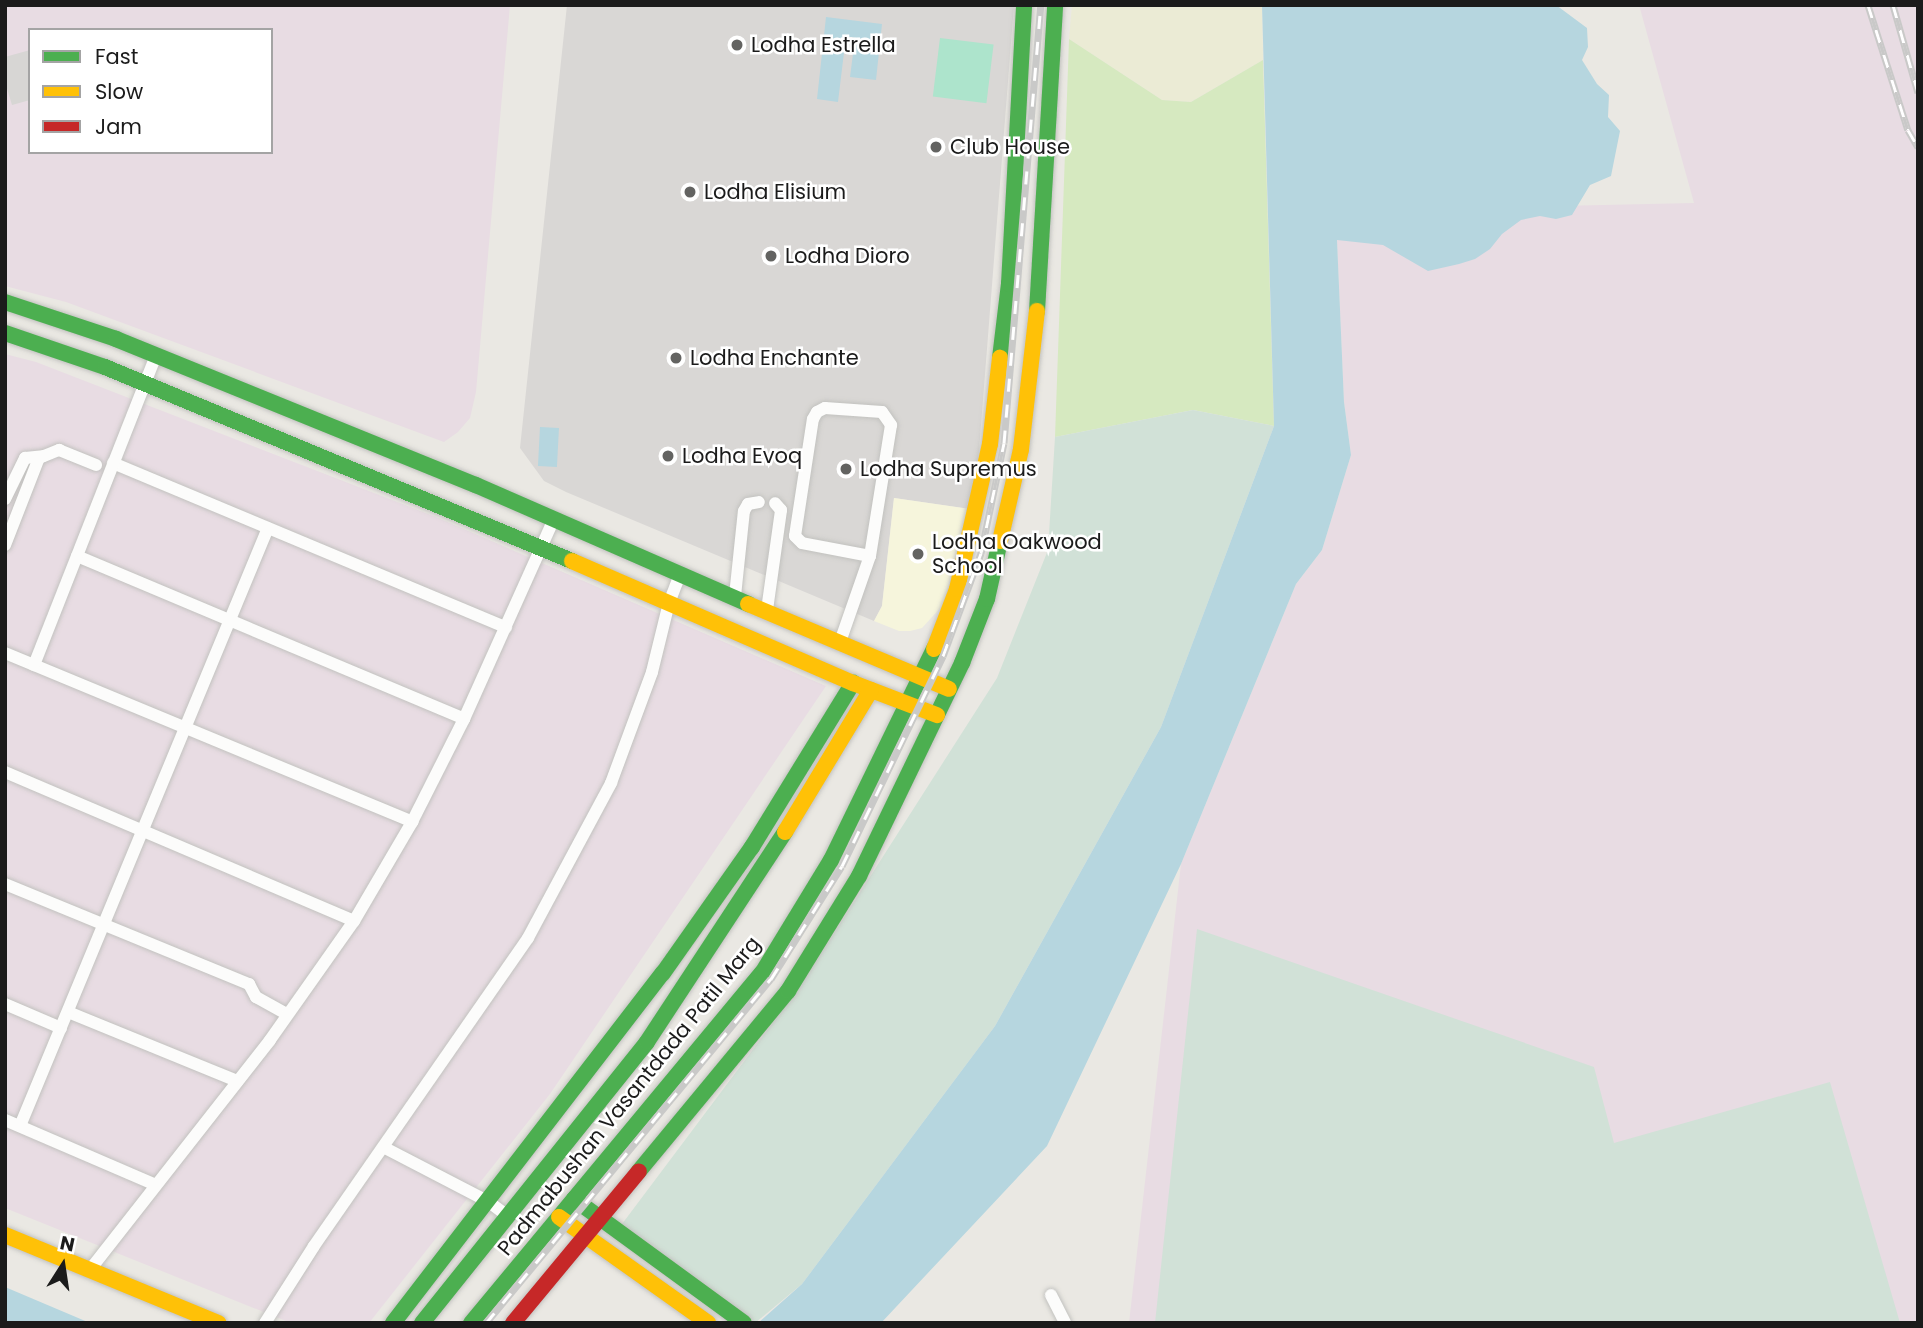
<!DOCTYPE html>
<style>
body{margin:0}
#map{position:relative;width:1923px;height:1328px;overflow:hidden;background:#eae8e3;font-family:Poppins,sans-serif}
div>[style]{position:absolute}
.residential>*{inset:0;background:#d9d7d5}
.industrial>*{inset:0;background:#e8dce3}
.education>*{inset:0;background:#f6f5dc}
.farmland>*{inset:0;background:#ebebd5}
.grass>*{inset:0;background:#d6e9c0}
.wetland>*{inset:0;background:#d1e1d7}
.pitch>*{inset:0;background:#ade4cc;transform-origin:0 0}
.water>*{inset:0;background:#b6d6df;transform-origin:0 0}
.pier>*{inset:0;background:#d7d6d4}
.roads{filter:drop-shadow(0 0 2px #c2c2bf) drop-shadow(0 0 2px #c2c2bf)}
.street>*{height:12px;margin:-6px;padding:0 6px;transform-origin:6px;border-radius:6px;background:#fcfcfb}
.fast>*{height:16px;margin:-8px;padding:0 8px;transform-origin:8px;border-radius:8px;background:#4caf50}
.slow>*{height:16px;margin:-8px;padding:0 8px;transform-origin:8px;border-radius:8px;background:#ffc107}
.jam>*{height:16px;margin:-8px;padding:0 8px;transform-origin:8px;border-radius:8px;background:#c62828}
.rail>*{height:7px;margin-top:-3.5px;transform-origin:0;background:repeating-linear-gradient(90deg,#fff 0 13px,#c9c9c8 0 26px);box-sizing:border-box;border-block:2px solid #c9c9c8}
.dots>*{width:19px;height:19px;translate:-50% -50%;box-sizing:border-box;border:4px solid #fff;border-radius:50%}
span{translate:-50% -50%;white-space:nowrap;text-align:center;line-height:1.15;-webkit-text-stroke:5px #fff;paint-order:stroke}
.poi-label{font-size:21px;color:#1b1b1b}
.left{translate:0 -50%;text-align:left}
.street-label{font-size:21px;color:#1b1b1b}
.frame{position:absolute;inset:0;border:7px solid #1b1b1b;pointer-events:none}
.legend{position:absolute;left:28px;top:28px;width:245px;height:126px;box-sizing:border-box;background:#fff;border:2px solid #a4a4a4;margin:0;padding:9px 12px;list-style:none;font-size:21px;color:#1b1b1b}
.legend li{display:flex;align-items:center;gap:14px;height:35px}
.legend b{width:35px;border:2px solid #a4a4a4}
.north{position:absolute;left:28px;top:1230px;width:70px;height:70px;-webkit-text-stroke:5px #fff;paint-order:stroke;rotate:12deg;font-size:19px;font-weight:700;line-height:28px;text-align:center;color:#1b1b1b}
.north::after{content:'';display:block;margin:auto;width:24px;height:32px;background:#1b1b1b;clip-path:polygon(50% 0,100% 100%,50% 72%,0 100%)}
</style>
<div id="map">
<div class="residential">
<i style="clip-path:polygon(567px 5px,1014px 5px,977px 476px,970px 509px,894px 498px,882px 606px,874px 621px,566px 492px,544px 481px,520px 448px)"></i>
</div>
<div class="industrial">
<i style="clip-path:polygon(evenodd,5px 5px,510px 5px,476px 392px,470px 418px,458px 432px,444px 442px,66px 302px,5px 286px,5px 5px,30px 30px,271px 30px,271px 152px,30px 152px,30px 30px)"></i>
<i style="clip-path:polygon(1639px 5px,1918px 5px,1918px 1323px,1129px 1323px,1181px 864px,1296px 584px,1322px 550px,1351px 455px,1344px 402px,1336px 219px,1518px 207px,1694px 203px)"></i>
<i style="clip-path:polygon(5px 354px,36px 362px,436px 517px,826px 686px,550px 1094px,369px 1323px,291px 1323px,5px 1208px)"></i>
</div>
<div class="education">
<i style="clip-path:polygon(894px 498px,970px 509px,943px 605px,922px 628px,910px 631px,899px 631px,874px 621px,882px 606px)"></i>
</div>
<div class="farmland">
<i style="clip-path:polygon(1072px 5px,1262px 5px,1263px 60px,1191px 102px,1162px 100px,1069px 39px)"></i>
</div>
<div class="grass">
<i style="clip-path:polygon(1069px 39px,1162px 100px,1191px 102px,1263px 60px,1274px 426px,1193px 410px,1055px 437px)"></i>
</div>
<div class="wetland">
<i style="clip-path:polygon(1193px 410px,1274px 426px,1161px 727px,995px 1026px,802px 1284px,755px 1323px,622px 1224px,799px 988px,997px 678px,1048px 550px,1055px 437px)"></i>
<i style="clip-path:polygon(1197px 929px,1594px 1067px,1614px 1143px,1830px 1082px,1900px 1323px,1155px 1323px)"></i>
</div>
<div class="pitch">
<i style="left:940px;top:38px;width:54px;height:59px;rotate:7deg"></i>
</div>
<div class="water">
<i style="clip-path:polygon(1262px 5px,1556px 5px,1587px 28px,1588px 47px,1582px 60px,1597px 84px,1609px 95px,1608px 117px,1620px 131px,1611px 176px,1590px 185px,1572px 215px,1556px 219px,1540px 216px,1521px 220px,1502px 234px,1490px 249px,1475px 259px,1459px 264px,1428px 271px,1383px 245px,1337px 240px,1344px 402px,1351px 455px,1322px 550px,1296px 584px,1181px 864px,1047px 1146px,881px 1323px,758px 1323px,802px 1284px,995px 1026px,1161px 727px,1274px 426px)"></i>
<i style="clip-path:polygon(826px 17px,882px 24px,876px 80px,850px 77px,855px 38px,846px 36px,838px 102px,817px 99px)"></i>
<i style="left:540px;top:427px;width:19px;height:39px;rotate:3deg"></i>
<i style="clip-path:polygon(5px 1287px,90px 1323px,5px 1323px)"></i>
</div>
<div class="pier">
<i style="clip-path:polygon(30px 50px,30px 100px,12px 105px,5px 82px,5px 57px)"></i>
</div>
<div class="roads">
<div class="street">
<i style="left:113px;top:463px;width:426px;rotate:22.7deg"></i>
<i style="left:5px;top:499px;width:46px;rotate:-64deg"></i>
<i style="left:25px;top:458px;width:18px;rotate:-6deg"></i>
<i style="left:5px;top:545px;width:93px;rotate:-68.7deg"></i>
<i style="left:39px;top:458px;width:22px;rotate:-22deg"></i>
<i style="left:59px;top:450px;width:40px;rotate:22deg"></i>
<i style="left:77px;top:556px;width:420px;rotate:22.8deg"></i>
<i style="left:735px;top:596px;width:85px;rotate:-84deg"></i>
<i style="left:744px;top:511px;width:8px;rotate:-60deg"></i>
<i style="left:748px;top:504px;width:11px;rotate:-10deg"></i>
<i style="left:767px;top:610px;width:101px;rotate:-82deg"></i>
<i style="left:781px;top:510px;width:9px;rotate:-131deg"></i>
<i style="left:840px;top:642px;width:91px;rotate:-70.8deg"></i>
<i style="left:870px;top:556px;width:69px;rotate:-169.2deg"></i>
<i style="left:802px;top:543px;width:10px;rotate:-135deg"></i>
<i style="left:795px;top:536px;width:118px;rotate:-81.3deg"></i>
<i style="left:813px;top:419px;width:8px;rotate:-60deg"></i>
<i style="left:817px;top:412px;width:9px;rotate:-27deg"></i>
<i style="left:825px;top:408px;width:57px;rotate:4deg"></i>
<i style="left:882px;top:412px;width:16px;rotate:55deg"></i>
<i style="left:891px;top:425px;width:133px;rotate:99.1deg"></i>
<i style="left:5px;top:653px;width:441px;rotate:22.5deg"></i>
<i style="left:34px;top:665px;width:333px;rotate:-68.5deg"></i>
<i style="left:5px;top:772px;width:379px;rotate:23.1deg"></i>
<i style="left:5px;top:884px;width:264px;rotate:22.3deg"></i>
<i style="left:249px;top:984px;width:15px;rotate:62deg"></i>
<i style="left:256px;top:997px;width:35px;rotate:29deg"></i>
<i style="left:5px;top:1004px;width:61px;rotate:23.2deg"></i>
<i style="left:68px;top:1012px;width:183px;rotate:22.2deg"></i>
<i style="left:5px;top:1120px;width:164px;rotate:23.3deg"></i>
<i style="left:20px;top:1126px;width:647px;rotate:-67.48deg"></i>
<i style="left:385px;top:1148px;width:117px;rotate:27.4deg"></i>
<i style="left:489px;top:1202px;width:21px;rotate:37deg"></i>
<i style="left:89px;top:1271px;width:293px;rotate:-51.9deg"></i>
<i style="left:270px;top:1040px;width:146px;rotate:-54.8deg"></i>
<i style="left:354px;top:921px;width:115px;rotate:-59.6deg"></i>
<i style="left:412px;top:822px;width:115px;rotate:-63.2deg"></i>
<i style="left:464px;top:719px;width:217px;rotate:-65.8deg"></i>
<i style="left:1051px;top:1295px;width:31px;rotate:63deg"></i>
<i style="left:265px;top:1323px;width:91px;rotate:-57.5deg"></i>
<i style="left:314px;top:1246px;width:375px;rotate:-55.2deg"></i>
<i style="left:528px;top:938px;width:176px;rotate:-61.8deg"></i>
<i style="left:611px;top:783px;width:118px;rotate:-69.7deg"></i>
<i style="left:652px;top:672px;width:71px;rotate:-76.2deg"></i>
<i style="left:669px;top:603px;width:30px;rotate:-69deg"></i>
</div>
<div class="fast">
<i style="left:5px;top:302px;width:117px;rotate:18.4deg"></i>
<i style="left:116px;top:339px;width:388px;rotate:22.1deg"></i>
<i style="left:476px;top:485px;width:297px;rotate:23.6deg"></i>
<i style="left:1037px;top:311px;width:307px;rotate:-86.6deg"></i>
<i style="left:5px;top:333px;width:106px;rotate:18.8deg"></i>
<i style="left:105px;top:367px;width:506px;rotate:22.56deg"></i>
<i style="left:1000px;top:358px;width:75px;rotate:-83.1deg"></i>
<i style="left:1009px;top:284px;width:279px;rotate:-86.9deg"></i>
<i style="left:639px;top:1171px;width:234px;rotate:-50.4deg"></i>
<i style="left:788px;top:991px;width:135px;rotate:-58.3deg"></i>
<i style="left:859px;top:876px;width:237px;rotate:-64.2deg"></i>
<i style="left:962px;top:663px;width:69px;rotate:-68.7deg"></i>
<i style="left:987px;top:599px;width:59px;rotate:-77.4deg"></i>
<i style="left:574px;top:1199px;width:210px;rotate:36.1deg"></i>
<i style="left:393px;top:1323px;width:442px;rotate:-52.4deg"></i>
<i style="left:663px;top:973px;width:154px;rotate:-54.8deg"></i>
<i style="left:752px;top:847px;width:193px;rotate:-58.4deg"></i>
<i style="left:422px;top:1323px;width:360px;rotate:-51.3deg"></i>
<i style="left:647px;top:1042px;width:251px;rotate:-56.7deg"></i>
<i style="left:471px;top:1323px;width:455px;rotate:-50.3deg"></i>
<i style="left:762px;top:973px;width:132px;rotate:-58.6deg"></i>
<i style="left:831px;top:860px;width:235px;rotate:-64deg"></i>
</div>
<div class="slow">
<i style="left:1000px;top:541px;width:94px;rotate:-77.1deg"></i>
<i style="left:1021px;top:449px;width:139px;rotate:-83.4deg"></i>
<i style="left:572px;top:561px;width:306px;rotate:23.5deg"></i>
<i style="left:853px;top:683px;width:90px;rotate:20.9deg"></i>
<i style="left:748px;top:604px;width:218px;rotate:22.9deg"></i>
<i style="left:934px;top:649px;width:64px;rotate:-69deg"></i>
<i style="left:957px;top:589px;width:149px;rotate:-77.2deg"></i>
<i style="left:990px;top:444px;width:87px;rotate:-83.4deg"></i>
<i style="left:785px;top:832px;width:166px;rotate:-58.8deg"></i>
<i style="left:559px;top:1217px;width:183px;rotate:35.4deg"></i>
<i style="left:5px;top:1235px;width:231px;rotate:22.4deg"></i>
</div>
<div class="jam">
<i style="left:513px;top:1323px;width:197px;rotate:-50.3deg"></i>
</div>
</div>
<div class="rail">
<i style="left:1868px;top:5px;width:131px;rotate:72.3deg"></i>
<i style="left:1908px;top:130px;width:20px;rotate:60deg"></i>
<i style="left:1893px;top:5px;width:91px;rotate:74.1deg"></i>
<i style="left:486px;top:1323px;width:447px;rotate:-50.4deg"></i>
<i style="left:771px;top:979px;width:133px;rotate:-57.9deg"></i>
<i style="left:842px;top:866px;width:233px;rotate:-64.3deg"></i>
<i style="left:943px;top:656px;width:110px;rotate:-69.7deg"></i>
<i style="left:981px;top:553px;width:112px;rotate:-78.2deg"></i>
<i style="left:1004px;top:443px;width:440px;rotate:-85.2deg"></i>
</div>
<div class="dots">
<i style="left:737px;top:45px;background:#636361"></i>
<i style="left:936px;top:147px;background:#636361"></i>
<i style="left:690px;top:192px;background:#636361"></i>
<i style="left:771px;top:256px;background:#636361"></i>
<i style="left:676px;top:358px;background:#636361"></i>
<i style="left:668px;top:456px;background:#636361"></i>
<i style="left:846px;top:469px;background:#636361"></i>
<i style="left:918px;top:554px;background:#636361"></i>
</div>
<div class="poi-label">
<span class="left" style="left:751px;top:45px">Lodha Estrella</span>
<span class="left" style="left:950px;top:147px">Club House</span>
<span class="left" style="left:704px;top:192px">Lodha Elisium</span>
<span class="left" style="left:785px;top:256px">Lodha Dioro</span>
<span class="left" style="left:690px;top:358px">Lodha Enchante</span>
<span class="left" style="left:682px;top:456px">Lodha Evoq</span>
<span class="left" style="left:860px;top:469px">Lodha Supremus</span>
<span class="left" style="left:932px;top:554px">Lodha Oakwood<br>School</span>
</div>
<div class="street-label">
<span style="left:629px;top:1096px;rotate:-51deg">Padmabushan Vasantdada Patil Marg</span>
</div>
<div class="frame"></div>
<ul class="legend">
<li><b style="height:9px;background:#4caf50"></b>Fast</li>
<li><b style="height:9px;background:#ffc107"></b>Slow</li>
<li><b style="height:9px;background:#c62828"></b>Jam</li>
</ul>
<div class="north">N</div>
</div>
